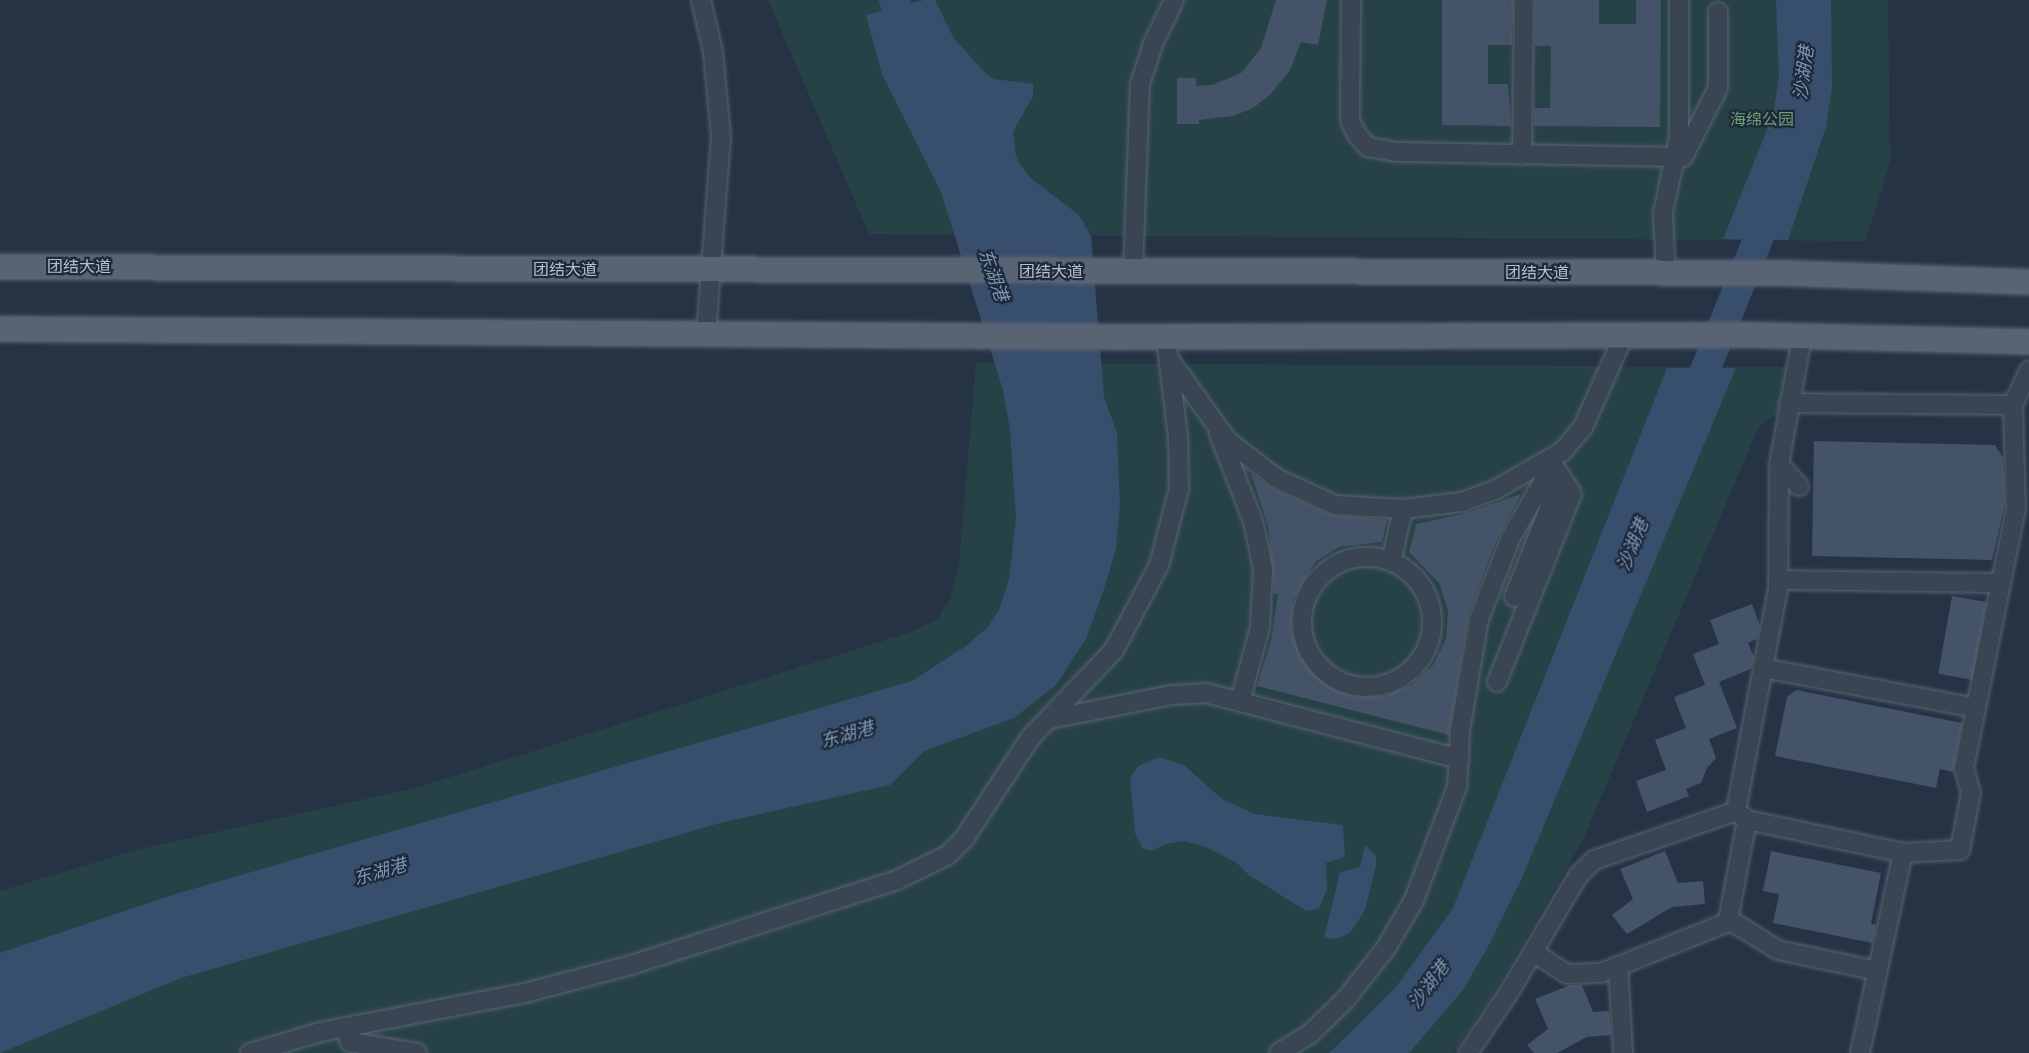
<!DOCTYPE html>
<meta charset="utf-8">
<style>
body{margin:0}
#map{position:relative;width:2029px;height:1053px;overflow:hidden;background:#253345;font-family:Jost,"Noto Sans SC",sans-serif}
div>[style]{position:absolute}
.green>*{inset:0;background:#274246}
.water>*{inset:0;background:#374e6d}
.river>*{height:30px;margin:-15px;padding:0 15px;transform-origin:15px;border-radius:15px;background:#374e6d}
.building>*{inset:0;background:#445367;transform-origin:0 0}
.roads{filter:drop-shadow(0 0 2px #586372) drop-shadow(0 0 2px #586372)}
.minor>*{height:18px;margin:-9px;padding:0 9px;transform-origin:9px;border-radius:9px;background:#3a4554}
.minor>.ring{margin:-9px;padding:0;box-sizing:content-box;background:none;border:18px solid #3a4554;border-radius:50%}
.major>*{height:24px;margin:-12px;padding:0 12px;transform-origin:12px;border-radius:12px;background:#586474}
span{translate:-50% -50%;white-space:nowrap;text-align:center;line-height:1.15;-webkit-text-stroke:4.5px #1e2a3a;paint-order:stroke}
.park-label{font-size:16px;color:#6da079}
.street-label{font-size:16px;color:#b7c0ce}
.water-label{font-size:18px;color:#7c96b7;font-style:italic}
</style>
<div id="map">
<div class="green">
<i style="clip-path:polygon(768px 0,1888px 0,1890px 161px,1866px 241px,869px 234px)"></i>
<i style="clip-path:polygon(976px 363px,1787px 367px,1777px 414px,1759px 426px,1582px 842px,1494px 993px,1453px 1053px,0 1053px,0 891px,140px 849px,419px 787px,911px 632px,936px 620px,950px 599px,959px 562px)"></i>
</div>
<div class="water">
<i style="clip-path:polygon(924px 0,935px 0,953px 37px,985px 73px,994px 79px,1033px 84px,1033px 96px,1013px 132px,1016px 157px,1029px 177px,1079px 215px,1091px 236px,1104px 397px,1117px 433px,1120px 505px,1116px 549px,1103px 592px,1086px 639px,1056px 685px,1014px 718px,924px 751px,890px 785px,720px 823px,181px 978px,0 1053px,0 953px,172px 895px,912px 681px,966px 646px,988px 627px,999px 610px,1009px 579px,1016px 519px,1010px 429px,1003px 390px,941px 192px,882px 74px,866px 15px)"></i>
<i style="clip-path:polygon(1776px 0,1831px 0,1832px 87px,1826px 127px,1788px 240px,1723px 239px,1773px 115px,1779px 78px)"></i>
<i style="clip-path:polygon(1667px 368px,1736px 368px,1521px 880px,1490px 943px,1463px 990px,1409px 1053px,1329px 1053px,1396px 987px,1453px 908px)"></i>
<i style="clip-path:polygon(1159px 757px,1184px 765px,1222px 799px,1255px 814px,1343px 825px,1345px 857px,1326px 863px,1327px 889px,1319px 909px,1306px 911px,1249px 875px,1237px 863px,1206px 847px,1183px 841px,1165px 844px,1152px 851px,1143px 849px,1135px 833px,1130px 779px,1138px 766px)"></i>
<i style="clip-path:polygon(1365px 845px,1376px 856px,1376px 865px,1365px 910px,1350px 933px,1336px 939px,1324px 938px,1340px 872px,1360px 867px)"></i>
</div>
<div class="river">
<i style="left:894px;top:0;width:48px;rotate:70.4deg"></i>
<i style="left:1691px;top:405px;width:219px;rotate:-68deg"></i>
</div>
<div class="building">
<i style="clip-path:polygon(1276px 0,1327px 0,1318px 45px,1301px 42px,1290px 70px,1270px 95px,1253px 108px,1233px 116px,1199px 120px,1199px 124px,1177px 124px,1177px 78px,1196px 78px,1196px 86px,1212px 85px,1241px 73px,1261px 48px)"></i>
<i style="clip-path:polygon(1442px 0,1513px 0,1512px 45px,1488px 45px,1488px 84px,1508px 84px,1511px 126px,1442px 125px)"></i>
<i style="clip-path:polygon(1535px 0,1599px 0,1599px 24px,1636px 24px,1636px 0,1661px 0,1660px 127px,1534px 126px,1534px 108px,1550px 108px,1551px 46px,1535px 46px)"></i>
<i style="clip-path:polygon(1814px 441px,1995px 445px,2003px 458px,2005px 503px,1992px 560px,1812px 556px)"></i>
<i style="clip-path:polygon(1251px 474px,1271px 488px,1331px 515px,1387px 520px,1382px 542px,1339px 547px,1315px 562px,1293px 599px,1291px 628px,1300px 656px,1329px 687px,1356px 697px,1385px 696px,1412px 685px,1433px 665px,1446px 639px,1448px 610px,1439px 583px,1409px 552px,1416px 524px,1467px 513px,1521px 494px,1496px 541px,1468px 615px,1449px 735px,1257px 686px,1271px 640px,1278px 594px,1274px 594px,1268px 526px)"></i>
<i style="left:1952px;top:596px;width:35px;height:79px;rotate:10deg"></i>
<i style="clip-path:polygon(1752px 604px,1760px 625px,1757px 639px,1748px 643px,1754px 657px,1751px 669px,1719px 682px,1737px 728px,1709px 739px,1716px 758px,1707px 768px,1701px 783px,1686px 789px,1689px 796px,1647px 812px,1636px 781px,1666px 770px,1655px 740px,1686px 728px,1674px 697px,1705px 685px,1693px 654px,1719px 644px,1710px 620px)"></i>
<i style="clip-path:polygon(1796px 690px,1962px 723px,1953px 772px,1940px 769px,1936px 788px,1775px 756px,1787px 697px)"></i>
<i style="clip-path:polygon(1665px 851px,1678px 883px,1703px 881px,1705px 904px,1672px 907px,1627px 934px,1612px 915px,1633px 899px,1620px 869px)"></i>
<i style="clip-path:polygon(1771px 851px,1881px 873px,1871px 924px,1876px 925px,1872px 943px,1773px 923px,1779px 894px,1763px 891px)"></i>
<i style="clip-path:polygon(1570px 985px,1582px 985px,1593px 1012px,1609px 1011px,1611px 1035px,1587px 1037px,1557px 1053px,1534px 1053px,1527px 1045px,1548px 1029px,1535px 999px)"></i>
</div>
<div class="roads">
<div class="minor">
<i style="left:701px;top:0;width:53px;rotate:77deg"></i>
<i style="left:713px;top:52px;width:84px;rotate:84.6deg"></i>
<i style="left:721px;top:136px;width:200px;rotate:94.3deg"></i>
<i style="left:1351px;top:0;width:120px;rotate:90.5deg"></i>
<i style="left:1350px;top:120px;width:17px;rotate:65deg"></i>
<i style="left:1357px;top:135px;width:16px;rotate:47deg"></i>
<i style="left:1368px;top:147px;width:28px;rotate:10deg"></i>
<i style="left:1396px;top:152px;width:287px;rotate:1deg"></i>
<i style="left:1683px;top:157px;width:77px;rotate:-63.1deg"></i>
<i style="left:1718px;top:88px;width:76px;rotate:-90deg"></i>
<i style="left:1522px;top:155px;width:155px;rotate:-89.3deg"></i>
<i style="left:1133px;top:272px;width:188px;rotate:-87.9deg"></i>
<i style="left:1140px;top:84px;width:40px;rotate:-72deg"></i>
<i style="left:1152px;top:46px;width:51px;rotate:-64.4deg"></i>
<i style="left:1666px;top:273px;width:60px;rotate:-92.9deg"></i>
<i style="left:1663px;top:213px;width:77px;rotate:-78deg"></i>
<i style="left:1679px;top:138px;width:138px;rotate:-90deg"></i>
<i style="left:1169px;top:359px;width:100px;rotate:54.4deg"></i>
<i style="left:1227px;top:440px;width:62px;rotate:37.8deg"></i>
<i style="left:1276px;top:478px;width:65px;rotate:24.6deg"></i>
<i style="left:1335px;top:505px;width:68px;rotate:3.4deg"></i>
<i style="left:1403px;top:509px;width:59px;rotate:-6.8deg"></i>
<i style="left:1462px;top:502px;width:35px;rotate:-20deg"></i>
<i style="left:1495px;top:490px;width:78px;rotate:-29.8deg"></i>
<i style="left:1563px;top:451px;width:31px;rotate:-50deg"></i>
<i style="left:1583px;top:427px;width:98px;rotate:-66deg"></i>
<i style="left:1789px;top:403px;width:224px;rotate:0.5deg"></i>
<i style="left:1219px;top:434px;width:93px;rotate:68.7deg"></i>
<i style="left:1253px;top:521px;width:49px;rotate:78.2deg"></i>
<i style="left:1263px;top:569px;width:58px;rotate:93deg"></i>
<i style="left:1260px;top:627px;width:77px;rotate:105.1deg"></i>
<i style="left:1779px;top:464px;width:30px;rotate:48deg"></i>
<i class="ring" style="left:1302px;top:557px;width:112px;height:112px"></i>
<i style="left:1391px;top:562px;width:54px;rotate:-77.2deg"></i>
<i style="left:1778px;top:580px;width:223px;rotate:0.8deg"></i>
<i style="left:1514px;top:597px;width:128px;rotate:-68.4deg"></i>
<i style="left:1763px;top:668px;width:217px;rotate:10.6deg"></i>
<i style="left:1497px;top:682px;width:202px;rotate:-68.3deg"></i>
<i style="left:1572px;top:494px;width:40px;rotate:-122.9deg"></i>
<i style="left:1050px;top:719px;width:123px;rotate:-11.2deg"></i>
<i style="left:1171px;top:695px;width:35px;rotate:-3deg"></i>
<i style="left:1206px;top:693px;width:262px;rotate:14.6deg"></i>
<i style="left:1736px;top:811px;width:14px;rotate:39deg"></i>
<i style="left:1747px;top:820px;width:159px;rotate:11.9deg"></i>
<i style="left:1903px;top:853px;width:57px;rotate:-3deg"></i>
<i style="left:1960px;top:850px;width:58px;rotate:-79.1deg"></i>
<i style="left:1971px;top:793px;width:26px;rotate:-106deg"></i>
<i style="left:1964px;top:768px;width:265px;rotate:-78.7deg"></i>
<i style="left:2016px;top:508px;width:103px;rotate:-91.7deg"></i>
<i style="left:2013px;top:405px;width:38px;rotate:-65deg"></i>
<i style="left:1747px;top:820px;width:97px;rotate:100.7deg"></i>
<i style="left:1729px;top:915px;width:6px;rotate:72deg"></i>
<i style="left:1731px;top:921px;width:55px;rotate:31.7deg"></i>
<i style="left:1778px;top:950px;width:102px;rotate:11.9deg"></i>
<i style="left:1533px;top:952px;width:40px;rotate:32.9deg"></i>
<i style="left:1567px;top:974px;width:34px;rotate:-2deg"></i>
<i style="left:1601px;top:973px;width:140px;rotate:-21.8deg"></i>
<i style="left:1618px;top:966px;width:87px;rotate:86.7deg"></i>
<i style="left:345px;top:1027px;width:16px;rotate:72deg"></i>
<i style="left:350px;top:1042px;width:68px;rotate:9.3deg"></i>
<i style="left:250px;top:1053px;width:73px;rotate:-16.7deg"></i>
<i style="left:320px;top:1032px;width:209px;rotate:-10.8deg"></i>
<i style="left:525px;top:993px;width:110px;rotate:-14.8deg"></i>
<i style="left:631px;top:965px;width:279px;rotate:-17.7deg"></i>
<i style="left:897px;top:880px;width:57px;rotate:-26.1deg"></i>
<i style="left:948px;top:855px;width:23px;rotate:-45deg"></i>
<i style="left:964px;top:839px;width:121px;rotate:-56.8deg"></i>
<i style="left:1030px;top:738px;width:122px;rotate:-46.3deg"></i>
<i style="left:1114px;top:650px;width:96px;rotate:-62.1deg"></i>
<i style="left:1159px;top:565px;width:79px;rotate:-75.3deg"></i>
<i style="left:1179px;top:489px;width:51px;rotate:-91.1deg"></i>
<i style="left:1178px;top:438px;width:102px;rotate:-96.8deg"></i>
<i style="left:1279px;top:1053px;width:38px;rotate:-32deg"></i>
<i style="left:1311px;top:1033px;width:47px;rotate:-44.1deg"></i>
<i style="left:1345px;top:1000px;width:66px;rotate:-51.7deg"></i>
<i style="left:1386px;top:948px;width:56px;rotate:-59.7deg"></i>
<i style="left:1414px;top:900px;width:121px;rotate:-69.2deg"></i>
<i style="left:1457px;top:787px;width:56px;rotate:-86.9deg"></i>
<i style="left:1460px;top:731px;width:114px;rotate:-80.4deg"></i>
<i style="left:1479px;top:619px;width:88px;rotate:-68.7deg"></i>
<i style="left:1511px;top:537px;width:83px;rotate:-59.7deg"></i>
<i style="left:1468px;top:1053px;width:71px;rotate:-55.9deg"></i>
<i style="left:1508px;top:994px;width:137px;rotate:-59.3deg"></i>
<i style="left:1578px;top:876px;width:23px;rotate:-45deg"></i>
<i style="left:1594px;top:860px;width:150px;rotate:-19deg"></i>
<i style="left:1736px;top:811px;width:226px;rotate:-79.3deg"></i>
<i style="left:1778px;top:589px;width:125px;rotate:-89.5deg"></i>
<i style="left:1779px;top:464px;width:129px;rotate:-79.7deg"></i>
<i style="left:1860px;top:1053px;width:205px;rotate:-77.9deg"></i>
</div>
<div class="major">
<i style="left:0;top:267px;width:1780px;rotate:0.19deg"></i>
<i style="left:1780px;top:273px;width:249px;rotate:2.1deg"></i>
<i style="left:0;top:329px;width:1114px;rotate:0.41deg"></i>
<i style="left:1114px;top:337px;width:638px;rotate:-0.18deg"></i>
<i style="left:1752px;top:335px;width:277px;rotate:1.4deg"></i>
</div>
</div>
<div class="park-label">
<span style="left:1762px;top:120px">海绵公园</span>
</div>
<div class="street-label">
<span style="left:79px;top:267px">团结大道</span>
<span style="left:565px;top:270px">团结大道</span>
<span style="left:1051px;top:272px">团结大道</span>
<span style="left:1537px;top:273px">团结大道</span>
</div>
<div class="water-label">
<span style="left:1804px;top:73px;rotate:-83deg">沙湖港</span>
<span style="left:993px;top:275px;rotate:70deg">东湖港</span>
<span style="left:1633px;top:545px;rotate:-68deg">沙湖港</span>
<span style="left:847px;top:735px;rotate:-16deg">东湖港</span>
<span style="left:380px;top:872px;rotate:-16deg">东湖港</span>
<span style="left:1429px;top:985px;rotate:-53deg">沙湖港</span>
</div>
</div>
